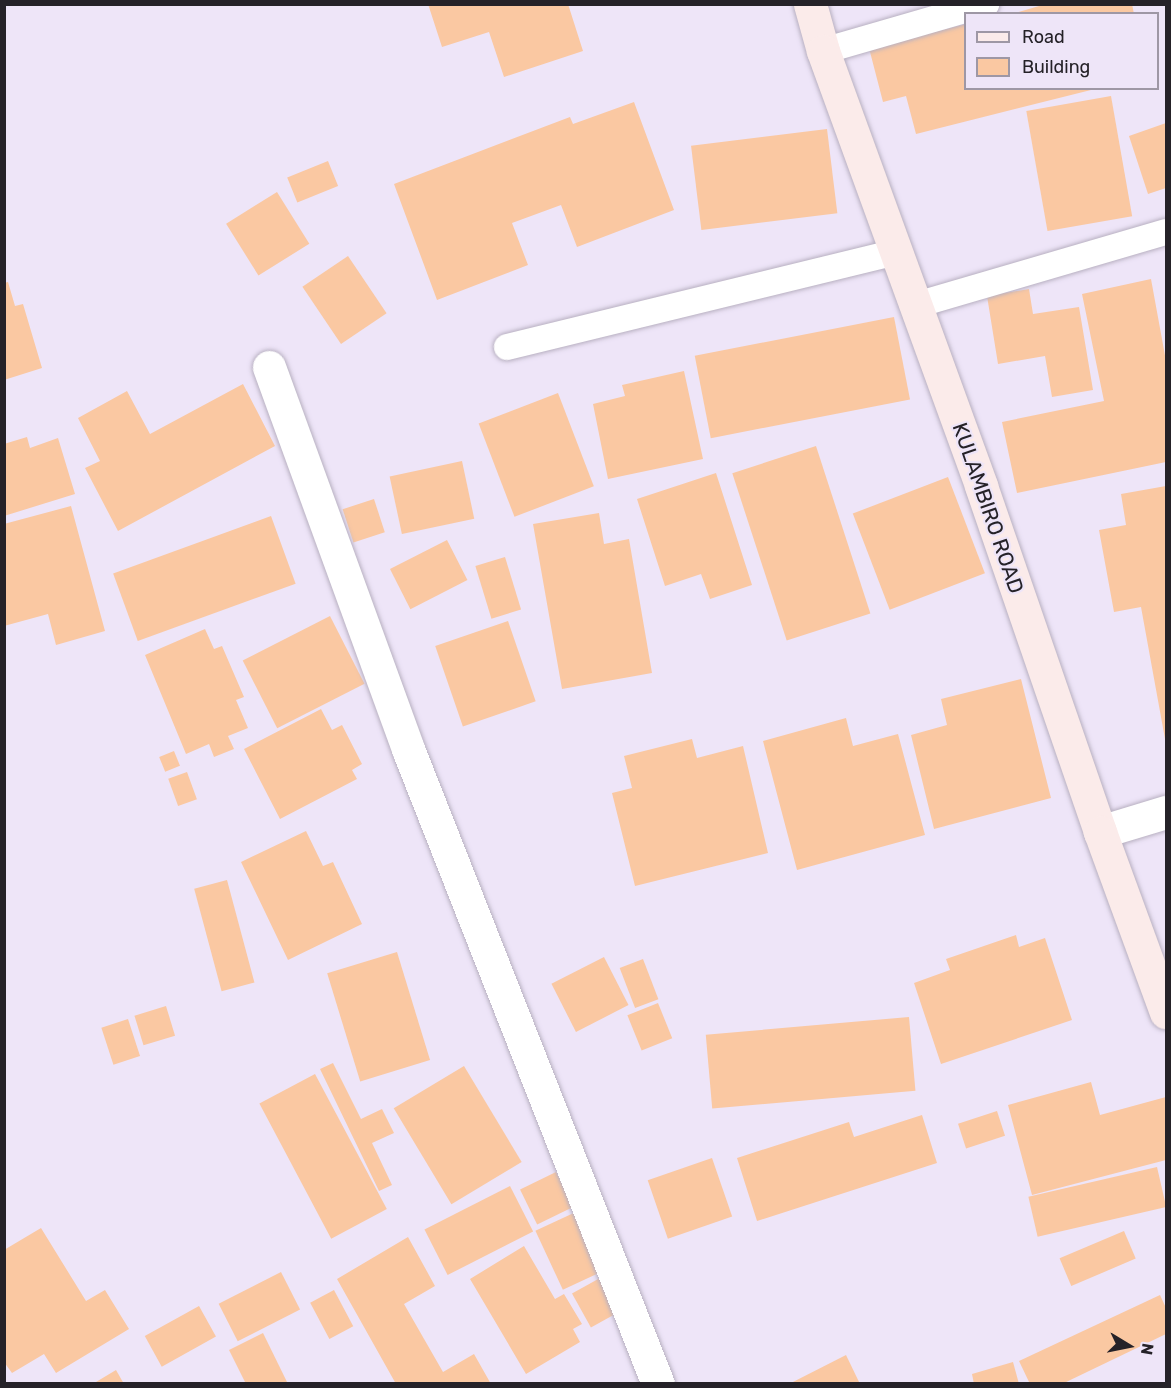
<!DOCTYPE html>
<style>
body{margin:0}
#map{position:relative;width:1171px;height:1388px;overflow:hidden;background:#eee5f8;font-family:Rubik,sans-serif}
div>[style]{position:absolute}
.building>*{inset:0;background:#fac8a2;transform-origin:0 0}
.roads{filter:drop-shadow(0 0 2px #b8b0c1) drop-shadow(0 0 2px #b8b0c1)}
.lane>*{height:26px;margin:-13px;padding:0 13px;transform-origin:13px;border-radius:13px;background:#fff}
.street>*{height:33px;margin:-16.5px;padding:0 16.5px;transform-origin:16.5px;border-radius:16.5px;background:#fff}
.secondary>*{height:33px;margin:-16.5px;padding:0 16.5px;transform-origin:16.5px;border-radius:16.5px;background:#fbebea}
span{translate:-50% -50%;white-space:nowrap;text-align:center;line-height:1.15;-webkit-text-stroke:4.5px #eee5f8;paint-order:stroke}
.street-label{font-size:21px;color:#252228}
.frame{position:absolute;inset:0;border:6px solid #252228;pointer-events:none}
.legend{position:absolute;left:964px;top:12px;width:195px;height:78px;box-sizing:border-box;background:#eee5f8;border:2px solid #9e97a5;margin:0;padding:8px 10px;list-style:none;font-size:18px;color:#252228}
.legend li{display:flex;align-items:center;gap:12px;height:30px}
.legend b{width:30px;border:2px solid #9e97a5}
.north{position:absolute;left:1099px;top:1316px;width:60px;height:60px;-webkit-text-stroke:4px #eee5f8;paint-order:stroke;rotate:100deg;font-size:16px;font-weight:700;line-height:24px;text-align:center;color:#252228}
.north::after{content:'';display:block;margin:auto;width:21px;height:27px;background:#252228;clip-path:polygon(50% 0,100% 100%,50% 72%,0 100%)}
</style>
<div id="map">
<div class="building">
<i style="clip-path:polygon(428px 4px,568px 4px,583px 51px,504px 77px,489px 32px,442px 47px)"></i>
<i style="clip-path:polygon(1046px 4px,1132px 4px,1134px 14px,1012px 14px)"></i>
<i style="clip-path:polygon(966px 24px,966px 88px,1095px 89px,916px 134px,906px 96px,883px 102px,869px 48px)"></i>
<i style="left:1111px;top:96px;width:122px;height:86px;rotate:80deg"></i>
<i style="clip-path:polygon(634px 102px,674px 210px,577px 247px,561px 205px,512px 223px,528px 265px,437px 300px,394px 184px,570px 117px,573px 124px)"></i>
<i style="clip-path:polygon(1166px 123px,1166px 188px,1148px 194px,1129px 136px)"></i>
<i style="left:827px;top:129px;width:85px;height:137px;rotate:83deg"></i>
<i style="left:328px;top:161px;width:27px;height:44px;rotate:68deg"></i>
<i style="left:277px;top:192px;width:61px;height:60px;rotate:58deg"></i>
<i style="left:348px;top:256px;width:69px;height:55px;rotate:56deg"></i>
<i style="clip-path:polygon(1151px 279px,1166px 361px,1166px 462px,1017px 493px,1002px 422px,1104px 401px,1082px 294px)"></i>
<i style="clip-path:polygon(8px 282px,15px 306px,23px 304px,42px 368px,4px 380px,4px 283px)"></i>
<i style="clip-path:polygon(1029px 289px,1033px 314px,1079px 307px,1093px 390px,1052px 397px,1045px 356px,998px 364px,987px 296px)"></i>
<i style="left:894px;top:317px;width:84px;height:203px;rotate:79deg"></i>
<i style="clip-path:polygon(684px 371px,703px 459px,608px 479px,593px 404px,625px 396px,622px 385px)"></i>
<i style="clip-path:polygon(243px 384px,275px 446px,118px 531px,85px 468px,100px 461px,78px 418px,127px 391px,150px 434px)"></i>
<i style="left:558px;top:393px;width:100px;height:85px;rotate:69deg"></i>
<i style="clip-path:polygon(27px 437px,30px 448px,58px 438px,75px 494px,4px 516px,4px 444px)"></i>
<i style="left:816px;top:446px;width:176px;height:88px;rotate:72deg"></i>
<i style="left:462px;top:461px;width:59px;height:74px;rotate:78deg"></i>
<i style="clip-path:polygon(716px 473px,752px 585px,710px 599px,701px 574px,665px 586px,637px 499px)"></i>
<i style="left:948px;top:477px;width:103px;height:102px;rotate:69deg"></i>
<i style="clip-path:polygon(1166px 486px,1166px 739px,1165px 739px,1141px 607px,1114px 612px,1099px 530px,1126px 525px,1121px 494px)"></i>
<i style="left:374px;top:499px;width:35px;height:33px;rotate:72deg"></i>
<i style="clip-path:polygon(71px 506px,105px 631px,56px 645px,48px 614px,4px 626px,4px 524px)"></i>
<i style="clip-path:polygon(599px 513px,604px 544px,629px 539px,652px 673px,562px 689px,533px 524px)"></i>
<i style="left:271px;top:516px;width:72px;height:168px;rotate:70deg"></i>
<i style="left:447px;top:540px;width:45px;height:64px;rotate:63deg"></i>
<i style="left:505px;top:557px;width:55px;height:31px;rotate:73deg"></i>
<i style="left:330px;top:616px;width:76px;height:98px;rotate:63deg"></i>
<i style="left:508px;top:621px;width:85px;height:77px;rotate:71deg"></i>
<i style="clip-path:polygon(205px 629px,214px 649px,222px 646px,244px 697px,236px 700px,248px 728px,228px 736px,234px 749px,214px 757px,209px 744px,186px 754px,145px 655px)"></i>
<i style="clip-path:polygon(1021px 679px,1051px 798px,934px 829px,911px 735px,947px 725px,941px 699px)"></i>
<i style="clip-path:polygon(321px 709px,332px 730px,342px 725px,362px 764px,352px 770px,357px 779px,280px 819px,244px 749px)"></i>
<i style="clip-path:polygon(846px 718px,853px 746px,898px 734px,925px 835px,797px 870px,763px 741px)"></i>
<i style="clip-path:polygon(692px 739px,697px 758px,743px 746px,768px 853px,635px 886px,612px 793px,632px 788px,624px 756px)"></i>
<i style="left:174px;top:751px;width:16px;height:16px;rotate:68deg"></i>
<i style="left:187px;top:772px;width:29px;height:20px;rotate:70deg"></i>
<i style="clip-path:polygon(306px 831px,323px 866px,333px 862px,362px 924px,288px 960px,241px 862px)"></i>
<i style="left:227px;top:880px;width:106px;height:34px;rotate:75deg"></i>
<i style="clip-path:polygon(1016px 935px,1019px 947px,1045px 938px,1072px 1020px,941px 1064px,914px 983px,950px 970px,946px 959px)"></i>
<i style="left:397px;top:952px;width:113px;height:73px;rotate:73deg"></i>
<i style="left:604px;top:957px;width:54px;height:59px;rotate:63deg"></i>
<i style="left:643px;top:959px;width:43px;height:25px;rotate:69deg"></i>
<i style="left:658px;top:1003px;width:38px;height:33px;rotate:68deg"></i>
<i style="left:166px;top:1006px;width:31px;height:33px;rotate:73deg"></i>
<i style="left:909px;top:1017px;width:74px;height:204px;rotate:85deg"></i>
<i style="left:128px;top:1019px;width:39px;height:28px;rotate:72deg"></i>
<i style="clip-path:polygon(333px 1063px,361px 1119px,382px 1109px,394px 1133px,372px 1143px,392px 1185px,379px 1191px,320px 1069px)"></i>
<i style="left:464px;top:1066px;width:112px;height:82px;rotate:59deg"></i>
<i style="left:315px;top:1074px;width:153px;height:63px;rotate:62deg"></i>
<i style="clip-path:polygon(1091px 1082px,1100px 1115px,1166px 1097px,1166px 1160px,1032px 1195px,1008px 1105px)"></i>
<i style="left:997px;top:1111px;width:26px;height:41px;rotate:72deg"></i>
<i style="clip-path:polygon(922px 1115px,937px 1163px,757px 1221px,737px 1158px,849px 1122px,854px 1137px)"></i>
<i style="left:712px;top:1158px;width:62px;height:68px;rotate:71deg"></i>
<i style="left:1157px;top:1167px;width:41px;height:132px;rotate:77deg"></i>
<i style="left:556px;top:1172px;width:39px;height:40px;rotate:64deg"></i>
<i style="left:510px;top:1186px;width:51px;height:96px;rotate:63deg"></i>
<i style="left:578px;top:1211px;width:65px;height:47px;rotate:65deg"></i>
<i style="clip-path:polygon(41px 1228px,86px 1301px,105px 1290px,129px 1329px,56px 1373px,44px 1354px,12px 1373px,4px 1362px,4px 1250px)"></i>
<i style="left:1124px;top:1231px;width:30px;height:70px;rotate:67deg"></i>
<i style="clip-path:polygon(408px 1237px,435px 1286px,404px 1304px,443px 1372px,474px 1354px,491px 1384px,396px 1384px,337px 1279px)"></i>
<i style="clip-path:polygon(524px 1246px,555px 1299px,564px 1294px,582px 1324px,573px 1329px,580px 1342px,526px 1374px,470px 1279px)"></i>
<i style="left:281px;top:1272px;width:42px;height:70px;rotate:63deg"></i>
<i style="left:600px;top:1278px;width:39px;height:32px;rotate:61deg"></i>
<i style="left:334px;top:1290px;width:41px;height:27px;rotate:62deg"></i>
<i style="clip-path:polygon(1160px 1295px,1166px 1308px,1166px 1334px,1062px 1384px,1030px 1384px,1019px 1361px)"></i>
<i style="left:199px;top:1306px;width:35px;height:62px;rotate:61deg"></i>
<i style="clip-path:polygon(263px 1333px,288px 1384px,246px 1384px,229px 1350px)"></i>
<i style="clip-path:polygon(846px 1355px,860px 1384px,789px 1384px)"></i>
<i style="clip-path:polygon(1013px 1362px,1019px 1384px,974px 1384px,972px 1374px)"></i>
<i style="clip-path:polygon(116px 1370px,124px 1384px,97px 1384px,96px 1382px)"></i>
</div>
<div class="roads">
<div class="lane">
<i style="left:823px;top:51px;width:170px;rotate:-16.1deg"></i>
<i style="left:916px;top:305px;width:260px;rotate:-16.3deg"></i>
<i style="left:507px;top:347px;width:400px;rotate:-13.7deg"></i>
</div>
<div class="street">
<i style="left:269px;top:367px;width:407px;rotate:70deg"></i>
<i style="left:408px;top:749px;width:682px;rotate:68.51deg"></i>
<i style="left:1100px;top:832px;width:69px;rotate:-16.9deg"></i>
</div>
<div class="secondary">
<i style="left:810px;top:4px;width:49px;rotate:74.5deg"></i>
<i style="left:823px;top:51px;width:463px;rotate:70deg"></i>
<i style="left:981px;top:486px;width:366px;rotate:71deg"></i>
<i style="left:1100px;top:832px;width:192px;rotate:69.9deg"></i>
</div>
</div>
<div class="street-label">
<span style="left:988px;top:508px;rotate:71deg">KULAMBIRO ROAD</span>
</div>
<div class="frame"></div>
<ul class="legend">
<li><b style="height:8px;background:#fbebea"></b>Road</li>
<li><b style="height:16px;background:#fac8a2"></b>Building</li>
</ul>
<div class="north">N</div>
</div>
